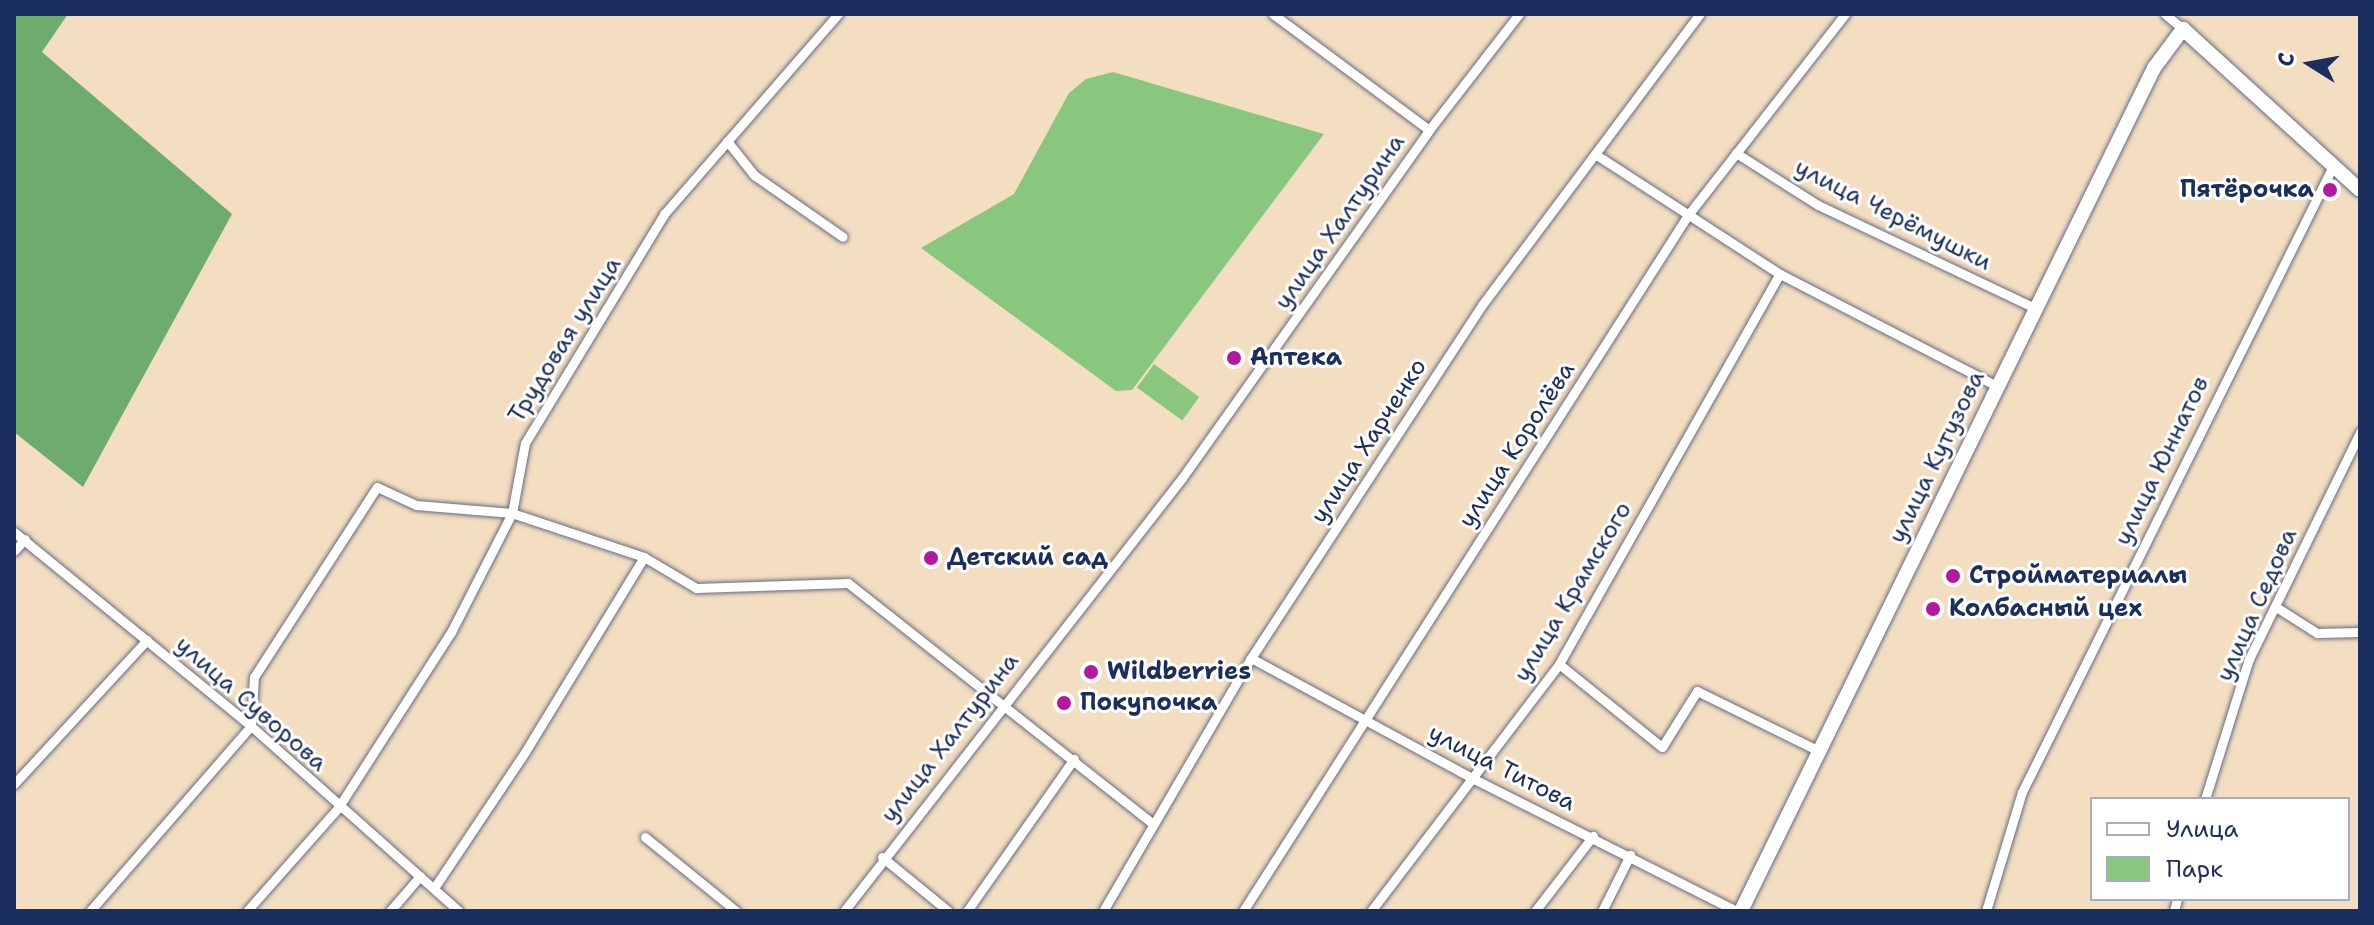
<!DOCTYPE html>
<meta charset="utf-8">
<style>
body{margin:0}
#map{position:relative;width:2374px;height:925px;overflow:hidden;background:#f3dec1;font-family:"Shantell Sans",sans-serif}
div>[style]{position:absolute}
.green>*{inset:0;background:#89c77e;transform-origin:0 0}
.forest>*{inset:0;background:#6eac6d}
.roads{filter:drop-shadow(0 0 2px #676c81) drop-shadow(0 0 2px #676c81)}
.street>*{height:9px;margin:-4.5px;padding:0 4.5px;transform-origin:4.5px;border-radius:4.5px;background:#fff}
.secondary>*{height:14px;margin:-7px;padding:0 7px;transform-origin:7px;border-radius:7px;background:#fff}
.dots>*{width:22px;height:22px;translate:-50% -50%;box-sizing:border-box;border:4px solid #fff;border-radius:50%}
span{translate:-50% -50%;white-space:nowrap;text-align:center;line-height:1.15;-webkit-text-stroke:6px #fff;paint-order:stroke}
.poi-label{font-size:24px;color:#1b2f5e;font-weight:700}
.right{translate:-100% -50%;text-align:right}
.left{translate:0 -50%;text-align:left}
.street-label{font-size:24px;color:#1b2f5e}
.frame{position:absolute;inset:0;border:16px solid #1b2f5e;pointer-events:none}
.legend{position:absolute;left:2090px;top:797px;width:260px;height:104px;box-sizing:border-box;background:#fff;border:2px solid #a4acbf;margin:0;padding:10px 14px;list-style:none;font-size:24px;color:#1b2f5e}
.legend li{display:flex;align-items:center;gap:16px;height:40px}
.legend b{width:40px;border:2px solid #a4acbf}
.north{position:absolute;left:2270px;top:24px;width:80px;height:80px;-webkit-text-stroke:6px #fff;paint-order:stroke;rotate:281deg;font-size:22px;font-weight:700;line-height:32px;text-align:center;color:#1b2f5e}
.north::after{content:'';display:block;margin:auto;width:28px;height:36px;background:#1b2f5e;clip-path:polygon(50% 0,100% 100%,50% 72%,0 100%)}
</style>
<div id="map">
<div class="green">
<i style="clip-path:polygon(1113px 72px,1324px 134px,1132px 390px,1116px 391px,921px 248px,1014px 194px,1069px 93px,1086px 79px)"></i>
<i style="left:1154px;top:364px;width:56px;height:29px;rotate:36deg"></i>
</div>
<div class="forest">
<i style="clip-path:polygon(14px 14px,68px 14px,42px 52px,232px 214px,83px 487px,14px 432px)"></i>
</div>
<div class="roads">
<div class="street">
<i style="left:1273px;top:14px;width:194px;rotate:36.6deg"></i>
<i style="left:2165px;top:14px;width:23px;rotate:40deg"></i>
<i style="left:727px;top:141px;width:43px;rotate:51.5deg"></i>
<i style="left:754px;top:175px;width:108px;rotate:34.9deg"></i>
<i style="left:1736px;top:153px;width:97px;rotate:32.4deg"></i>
<i style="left:1818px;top:205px;width:240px;rotate:25.4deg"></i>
<i style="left:1595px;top:154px;width:221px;rotate:33deg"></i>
<i style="left:1780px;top:274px;width:244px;rotate:27.3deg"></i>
<i style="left:14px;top:532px;width:306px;rotate:39.3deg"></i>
<i style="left:251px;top:726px;width:278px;rotate:41.7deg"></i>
<i style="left:14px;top:551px;width:16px;rotate:-47deg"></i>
<i style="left:644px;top:557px;width:61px;rotate:30.8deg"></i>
<i style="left:696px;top:588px;width:152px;rotate:-1.9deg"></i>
<i style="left:848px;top:583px;width:386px;rotate:38.3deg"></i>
<i style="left:2276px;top:607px;width:49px;rotate:32.4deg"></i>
<i style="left:2317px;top:633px;width:43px;rotate:-1.3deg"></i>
<i style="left:1251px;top:658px;width:254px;rotate:28.5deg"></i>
<i style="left:1474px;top:779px;width:294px;rotate:26.7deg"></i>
<i style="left:1559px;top:664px;width:132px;rotate:38.9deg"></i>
<i style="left:1662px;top:747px;width:66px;rotate:-58deg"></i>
<i style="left:1697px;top:691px;width:134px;rotate:26.2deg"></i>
<i style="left:14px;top:784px;width:196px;rotate:-47.3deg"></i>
<i style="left:2205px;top:799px;width:147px;rotate:-72.6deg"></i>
<i style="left:2249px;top:659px;width:253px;rotate:-63.9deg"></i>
<i style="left:645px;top:837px;width:117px;rotate:39.1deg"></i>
<i style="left:882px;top:857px;width:85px;rotate:39.3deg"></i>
<i style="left:434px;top:888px;width:164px;rotate:-56.2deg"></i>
<i style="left:525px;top:752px;width:228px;rotate:-58.6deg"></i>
<i style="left:644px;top:557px;width:139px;rotate:-161.6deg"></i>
<i style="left:512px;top:513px;width:71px;rotate:-79.5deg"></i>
<i style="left:525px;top:443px;width:269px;rotate:-58.7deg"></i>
<i style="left:665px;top:213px;width:264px;rotate:-49deg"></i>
<i style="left:90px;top:911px;width:245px;rotate:-49deg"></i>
<i style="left:251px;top:726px;width:49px;rotate:-86.5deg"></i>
<i style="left:254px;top:677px;width:226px;rotate:-57.1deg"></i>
<i style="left:377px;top:487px;width:43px;rotate:24.8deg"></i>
<i style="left:416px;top:505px;width:96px;rotate:4.8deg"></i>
<i style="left:512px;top:513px;width:134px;rotate:117.1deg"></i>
<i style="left:451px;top:632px;width:209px;rotate:122.7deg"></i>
<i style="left:338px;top:808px;width:137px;rotate:131.5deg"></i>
<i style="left:390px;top:911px;width:46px;rotate:-49.4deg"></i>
<i style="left:844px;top:911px;width:549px;rotate:-52.02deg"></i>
<i style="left:1182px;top:478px;width:427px;rotate:-54.6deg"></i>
<i style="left:1429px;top:130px;width:147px;rotate:-52.2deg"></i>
<i style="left:967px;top:911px;width:186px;rotate:-54.9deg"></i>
<i style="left:1103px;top:911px;width:293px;rotate:-59.7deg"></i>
<i style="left:1251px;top:658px;width:422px;rotate:-56.8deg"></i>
<i style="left:1482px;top:305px;width:364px;rotate:-53.2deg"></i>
<i style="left:1243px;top:911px;width:826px;rotate:-57.41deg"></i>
<i style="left:1688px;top:215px;width:255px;rotate:-52deg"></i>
<i style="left:1371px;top:911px;width:310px;rotate:-52.7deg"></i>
<i style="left:1559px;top:664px;width:448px;rotate:-60.5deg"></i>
<i style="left:1535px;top:911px;width:95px;rotate:-52.3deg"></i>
<i style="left:1602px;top:911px;width:63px;rotate:-63.4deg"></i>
<i style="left:1986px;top:911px;width:124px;rotate:-73.2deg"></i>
<i style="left:2022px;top:792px;width:699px;rotate:-63.58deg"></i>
<i style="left:2174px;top:911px;width:12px;rotate:-76deg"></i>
</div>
<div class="secondary">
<i style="left:1741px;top:911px;width:939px;rotate:-63.9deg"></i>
<i style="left:2154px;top:68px;width:49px;rotate:-53.4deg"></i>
<i style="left:2183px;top:29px;width:239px;rotate:42.3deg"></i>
</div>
</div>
<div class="dots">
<i style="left:2330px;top:190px;background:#b5179e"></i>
<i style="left:1234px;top:358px;background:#b5179e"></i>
<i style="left:931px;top:558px;background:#b5179e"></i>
<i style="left:1953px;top:576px;background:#b5179e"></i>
<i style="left:1933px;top:609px;background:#b5179e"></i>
<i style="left:1091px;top:672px;background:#b5179e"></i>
<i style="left:1064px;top:703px;background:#b5179e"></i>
</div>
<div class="poi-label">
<span class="right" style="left:2314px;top:190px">Пятёрочка</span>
<span class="left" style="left:1250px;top:358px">Аптека</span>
<span class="left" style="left:947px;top:558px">Детский сад</span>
<span class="left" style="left:1969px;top:576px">Стройматериалы</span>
<span class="left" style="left:1949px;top:609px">Колбасный цех</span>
<span class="left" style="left:1107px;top:672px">Wildberries</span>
<span class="left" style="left:1080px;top:703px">Покупочка</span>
</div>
<div class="street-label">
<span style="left:1893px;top:215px;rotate:27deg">улица Черёмушки</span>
<span style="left:1340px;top:222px;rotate:-55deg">улица Халтурина</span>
<span style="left:565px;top:340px;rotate:-58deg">Трудовая улица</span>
<span style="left:1369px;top:441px;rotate:-57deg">улица Харченко</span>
<span style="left:1517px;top:445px;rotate:-57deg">улица Королёва</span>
<span style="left:1937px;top:457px;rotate:-64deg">улица Кутузова</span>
<span style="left:2162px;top:461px;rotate:-64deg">улица Юннатов</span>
<span style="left:1573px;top:592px;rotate:-59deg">улица Крамского</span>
<span style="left:2257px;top:605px;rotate:-66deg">улица Седова</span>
<span style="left:251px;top:704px;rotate:41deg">улица Суворова</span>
<span style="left:950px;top:738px;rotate:-52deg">улица Халтурина</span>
<span style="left:1502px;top:768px;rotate:27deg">улица Титова</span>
</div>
<div class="frame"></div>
<ul class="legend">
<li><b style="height:10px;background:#fff"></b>Улица</li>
<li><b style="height:22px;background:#89c77e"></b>Парк</li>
</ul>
<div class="north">С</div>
</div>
